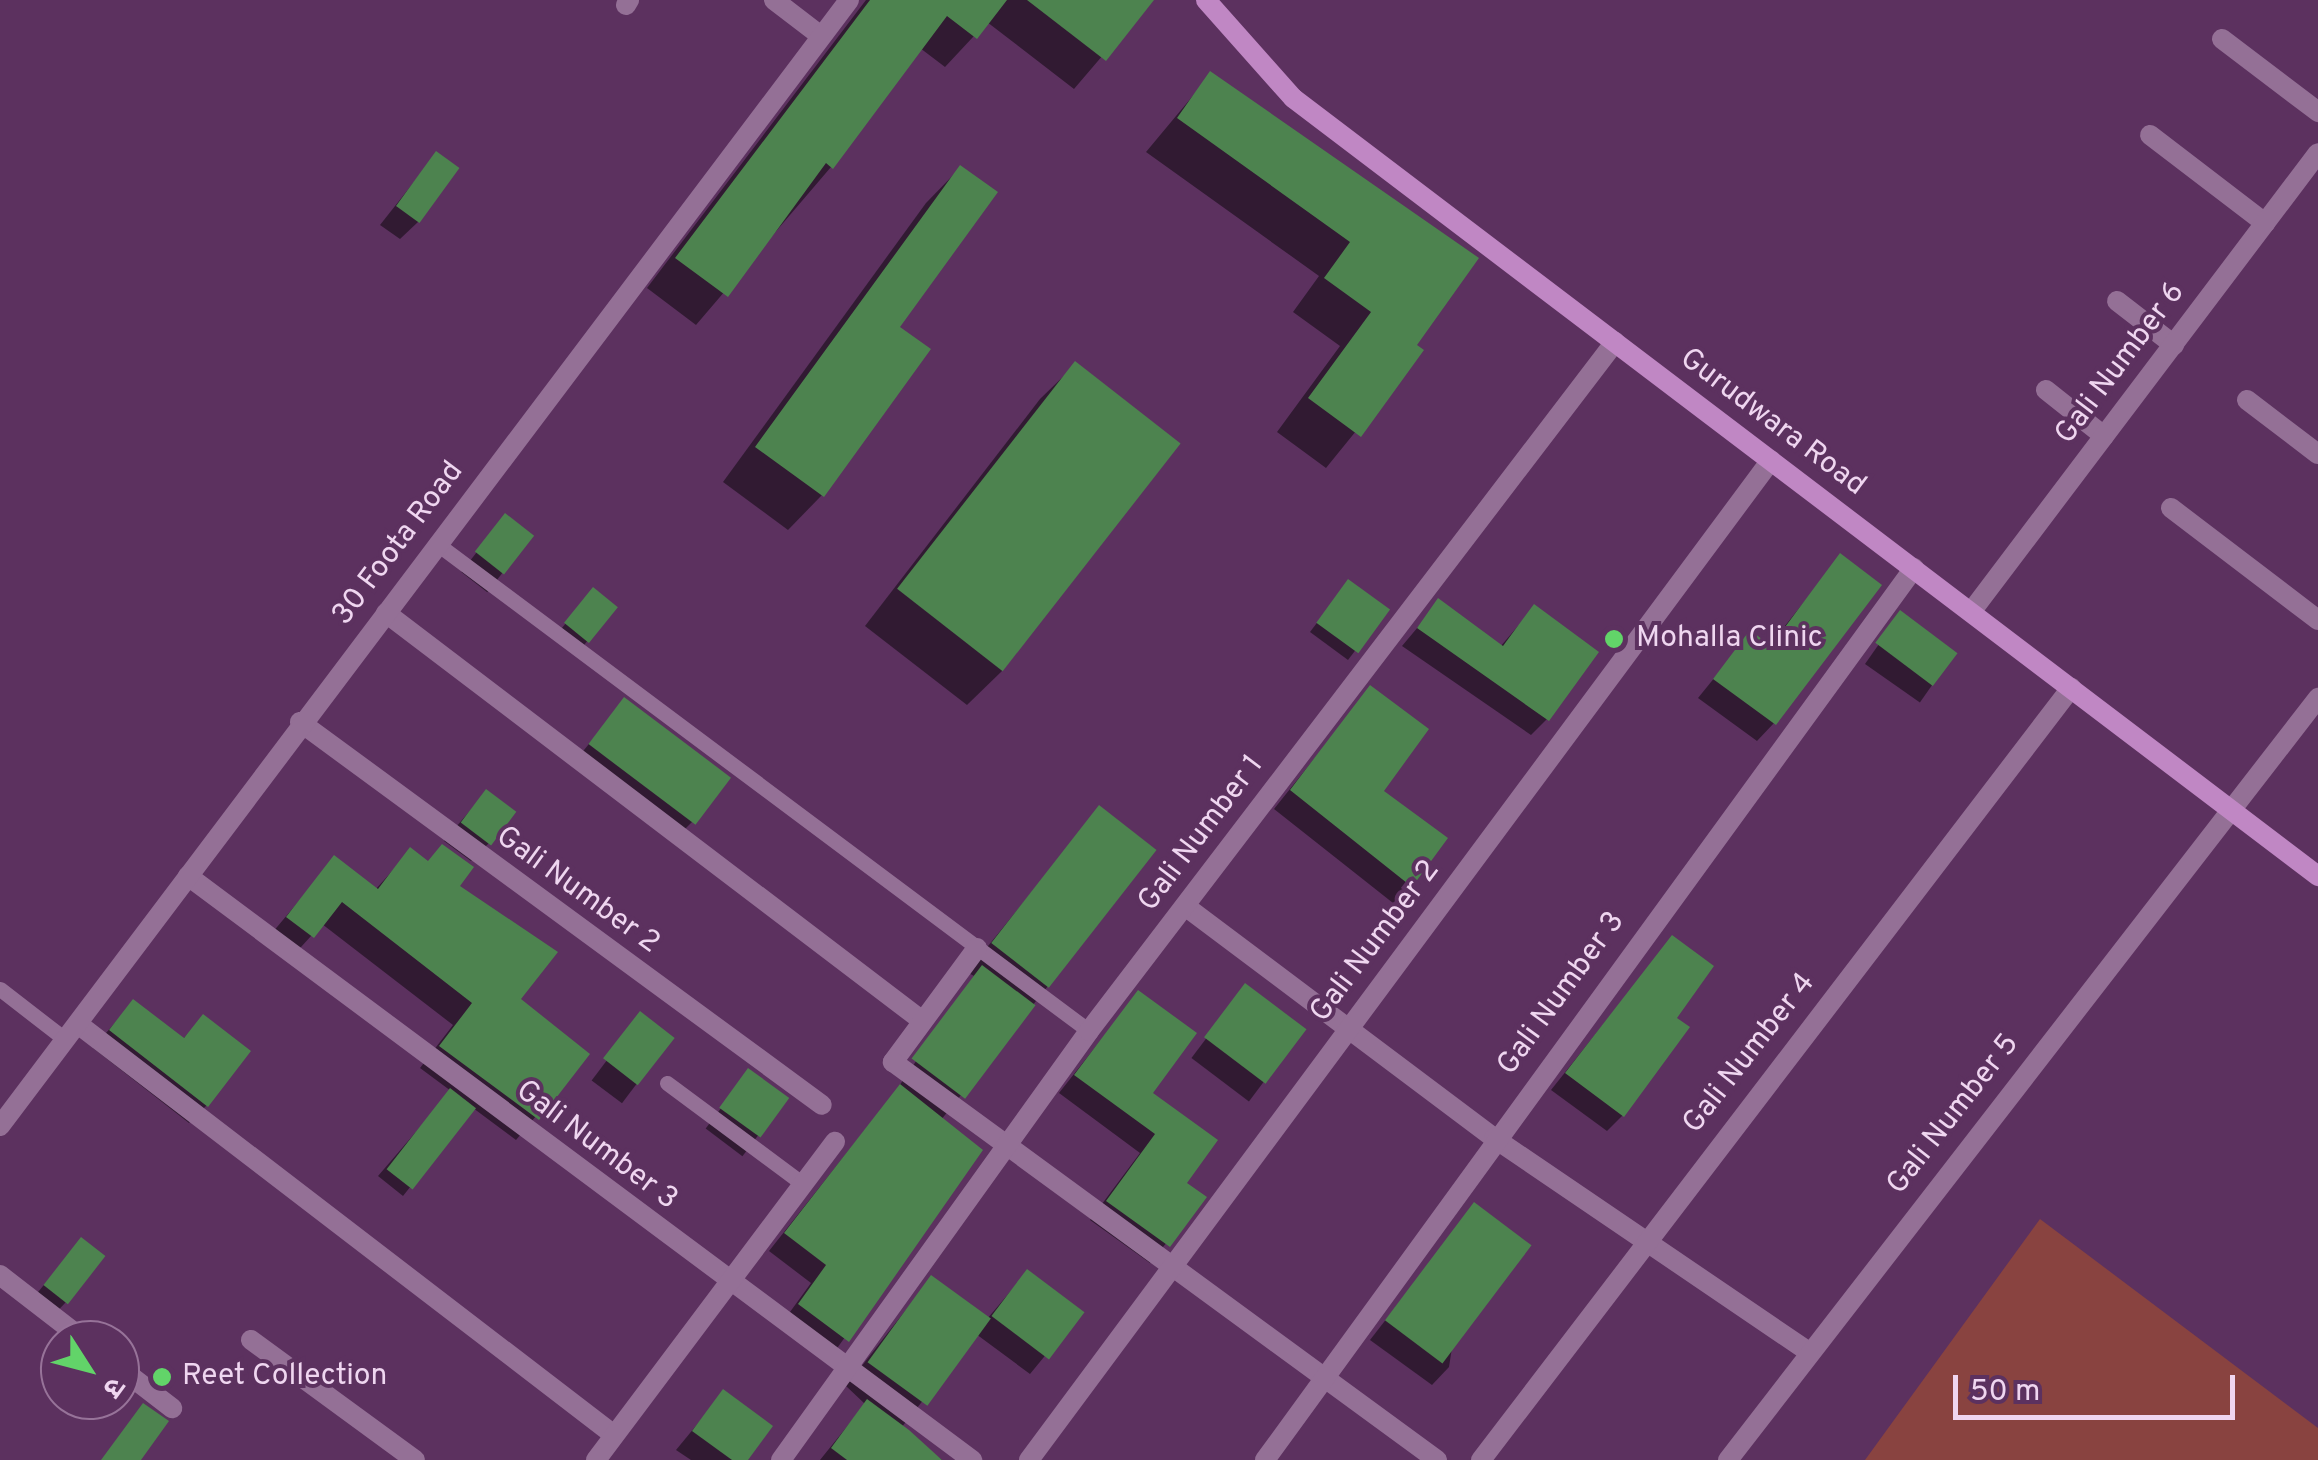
<!DOCTYPE html>
<meta charset="utf-8">
<style>
body{margin:0}
#map{position:relative;width:2318px;height:1460px;overflow:hidden;background:#5c315f;font-family:Overpass,"Noto Sans Devanagari",sans-serif}
div>[style]{position:absolute}
.green>*{inset:0;background:#894340}
.shadow>*{inset:0;background:#0007;transform-origin:0 0}
.building>*{inset:0;background:#4d834f;transform-origin:0 0}
.lane>*{height:15px;margin:-7.5px;padding:0 7.5px;transform-origin:7.5px;border-radius:7.5px;background:#947096}
.street>*{height:20px;margin:-10px;padding:0 10px;transform-origin:10px;border-radius:10px;background:#947096}
.secondary>*{height:20px;margin:-10px;padding:0 10px;transform-origin:10px;border-radius:10px;background:#c087c4}
.dots>*{width:28px;height:28px;translate:-50% -50%;box-sizing:border-box;border:5px solid #5c315f;border-radius:50%}
span{translate:-50% -50%;white-space:nowrap;text-align:center;line-height:1.15;-webkit-text-stroke:8px #5c315f;paint-order:stroke}
.street-label{font-size:30px;color:#efd6f0}
.poi-label{font-size:30px;color:#efd6f0}
.left{translate:0 -50%;text-align:left}
.north{position:absolute;left:40px;top:1320px;width:100px;height:100px;box-sizing:border-box;background:#5c315f;border:2px solid #977399;border-radius:50%;rotate:126deg;font-size:28px;font-weight:700;line-height:40px;text-align:center;color:#efd6f0}
.north::after{content:'';display:block;margin:auto;width:35px;height:45px;background:#62d469;clip-path:polygon(50% 0,100% 100%,50% 72%,0 100%)}
.scale{position:absolute;left:1953px;top:1375px;width:282px;height:45px;box-sizing:border-box;border:5px solid #efd6f0;border-top:0;padding-left:12px;font-size:30px;line-height:35px;white-space:nowrap;color:#efd6f0;-webkit-text-stroke:8px #5c315f;paint-order:stroke}
</style>
<div id="map">
<div class="green">
<i style="clip-path:polygon(2040px 1219px,2318px 1428px,2318px 1460px,1865px 1460px)"></i>
</div>
<div class="shadow">
<i style="clip-path:polygon(866px 0,1150px 0,1074px 89px,987px 22px,945px 67px,920px 48px,831px 167px,696px 325px,647px 288px)"></i>
<i style="clip-path:polygon(1211px 74px,1475px 259px,1413px 345px,1421px 351px,1326px 468px,1277px 432px,1340px 346px,1293px 312px,1319px 276px,1146px 152px)"></i>
<i style="clip-path:polygon(436px 154px,418px 222px,400px 239px,380px 225px)"></i>
<i style="clip-path:polygon(960px 168px,822px 495px,788px 530px,723px 482px,926px 203px)"></i>
<i style="clip-path:polygon(1075px 365px,1177px 444px,1002px 671px,967px 705px,865px 626px,1040px 399px)"></i>
<i style="left:505px;top:516px;width:33px;height:71px;rotate:38deg"></i>
<i style="clip-path:polygon(1840px 557px,1774px 723px,1757px 741px,1698px 698px,1750px 634px,1768px 647px)"></i>
<i style="clip-path:polygon(1341px 591px,1386px 610px,1348px 660px,1310px 632px)"></i>
<i style="clip-path:polygon(585px 599px,614px 608px,580px 650px,558px 633px)"></i>
<i style="clip-path:polygon(1439px 602px,1500px 647px,1534px 607px,1547px 719px,1531px 735px,1402px 646px)"></i>
<i style="left:1900px;top:614px;width:67px;height:61px;rotate:35deg"></i>
<i style="clip-path:polygon(1370px 689px,1380px 791px,1410px 886px,1393px 903px,1274px 809px)"></i>
<i style="clip-path:polygon(624px 701px,693px 821px,678px 836px,575px 761px)"></i>
<i style="clip-path:polygon(486px 792px,489px 843px,471px 861px,444px 841px)"></i>
<i style="clip-path:polygon(1099px 809px,1048px 986px,941px 1120px,979px 1151px,830px 1358px,782px 1323px,811px 1283px,769px 1251px,895px 1092px,974px 976px,967px 972px)"></i>
<i style="clip-path:polygon(411px 850px,456px 886px,518px 1000px,587px 1055px,516px 1140px,473px 1108px,403px 1196px,378px 1176px,451px 1091px,420px 1068px,453px 1025px,322px 924px,291px 958px,267px 939px,334px 859px,375px 890px)"></i>
<i style="clip-path:polygon(1672px 938px,1674px 1018px,1623px 1115px,1607px 1131px,1551px 1090px)"></i>
<i style="left:1245px;top:987px;width:72px;height:89px;rotate:37deg"></i>
<i style="clip-path:polygon(1138px 993px,1150px 1094px,1184px 1184px,1203px 1198px,1150px 1263px,1090px 1220px,1140px 1153px,1059px 1093px)"></i>
<i style="clip-path:polygon(133px 1002px,182px 1040px,203px 1017px,207px 1105px,189px 1123px,93px 1048px)"></i>
<i style="left:641px;top:1015px;width:38px;height:82px;rotate:37deg"></i>
<i style="left:749px;top:1071px;width:46px;height:72px;rotate:37deg"></i>
<i style="clip-path:polygon(1474px 1206px,1449px 1367px,1432px 1385px,1370px 1340px)"></i>
<i style="clip-path:polygon(81px 1240px,66px 1302px,49px 1320px,29px 1303px)"></i>
<i style="clip-path:polygon(1027px 1272px,1081px 1312px,1030px 1374px,976px 1334px,901px 1428px,942px 1460px,820px 1460px,865px 1404px,846px 1386px,931px 1278px,987px 1319px)"></i>
<i style="clip-path:polygon(723px 1393px,745px 1460px,691px 1460px,676px 1450px)"></i>
</div>
<div class="building">
<i style="clip-path:polygon(870px 0,1007px 0,977px 39px,947px 16px,833px 169px,826px 163px,728px 297px,675px 258px)"></i>
<i style="clip-path:polygon(1027px 0,1154px 0,1106px 61px)"></i>
<i style="clip-path:polygon(1210px 71px,1479px 258px,1417px 345px,1424px 350px,1361px 437px,1308px 398px,1371px 312px,1324px 278px,1350px 242px,1177px 118px)"></i>
<i style="left:436px;top:151px;width:29px;height:68px;rotate:36deg"></i>
<i style="clip-path:polygon(960px 165px,998px 192px,900px 327px,931px 349px,824px 497px,755px 447px)"></i>
<i style="left:1075px;top:361px;width:134px;height:289px;rotate:38deg"></i>
<i style="left:505px;top:513px;width:37px;height:49px;rotate:38deg"></i>
<i style="clip-path:polygon(1840px 553px,1882px 585px,1776px 725px,1713px 679px,1750px 630px,1771px 646px)"></i>
<i style="left:1348px;top:579px;width:52px;height:54px;rotate:36deg"></i>
<i style="left:593px;top:587px;width:32px;height:46px;rotate:39deg"></i>
<i style="clip-path:polygon(1438px 598px,1503px 646px,1534px 604px,1599px 652px,1549px 721px,1417px 628px)"></i>
<i style="left:1900px;top:610px;width:72px;height:41px;rotate:37deg"></i>
<i style="clip-path:polygon(1370px 685px,1429px 729px,1384px 791px,1448px 838px,1412px 887px,1290px 790px)"></i>
<i style="left:624px;top:697px;width:134px;height:59px;rotate:37deg"></i>
<i style="left:486px;top:789px;width:38px;height:42px;rotate:37deg"></i>
<i style="left:1099px;top:805px;width:73px;height:175px;rotate:38deg"></i>
<i style="clip-path:polygon(442px 844px,474px 867px,460px 886px,558px 952px,521px 999px,590px 1054px,539px 1120px,439px 1046px,472px 1003px,342px 902px,314px 938px,286px 917px,334px 855px,378px 889px,410px 847px,428px 861px)"></i>
<i style="clip-path:polygon(1672px 935px,1714px 966px,1677px 1018px,1690px 1027px,1624px 1117px,1565px 1073px)"></i>
<i style="left:982px;top:965px;width:67px;height:117px;rotate:37deg"></i>
<i style="left:1245px;top:983px;width:77px;height:68px;rotate:37deg"></i>
<i style="clip-path:polygon(1138px 990px,1197px 1033px,1153px 1093px,1218px 1140px,1187px 1183px,1207px 1197px,1170px 1247px,1106px 1201px,1155px 1134px,1074px 1075px)"></i>
<i style="clip-path:polygon(133px 999px,184px 1038px,203px 1014px,251px 1051px,208px 1107px,109px 1030px)"></i>
<i style="left:640px;top:1011px;width:44px;height:60px;rotate:38deg"></i>
<i style="left:748px;top:1068px;width:51px;height:49px;rotate:36deg"></i>
<i style="clip-path:polygon(900px 1084px,983px 1150px,849px 1342px,798px 1304px,826px 1265px,784px 1233px)"></i>
<i style="left:450px;top:1088px;width:33px;height:103px;rotate:38deg"></i>
<i style="left:1474px;top:1202px;width:72px;height:148px;rotate:37deg"></i>
<i style="left:81px;top:1237px;width:31px;height:61px;rotate:38deg"></i>
<i style="left:1027px;top:1269px;width:72px;height:59px;rotate:37deg"></i>
<i style="left:931px;top:1275px;width:74px;height:108px;rotate:36deg"></i>
<i style="clip-path:polygon(723px 1389px,773px 1426px,748px 1460px,732px 1460px,692px 1431px)"></i>
<i style="clip-path:polygon(867px 1399px,909px 1430px,942px 1460px,847px 1460px,831px 1448px)"></i>
<i style="clip-path:polygon(143px 1403px,169px 1421px,141px 1460px,101px 1460px)"></i>
</div>
<div class="lane">
<i style="left:436px;top:543px;width:815px;rotate:36.77deg"></i>
<i style="left:0;top:989px;width:83px;rotate:37.7deg"></i>
<i style="left:667px;top:1083px;width:169px;rotate:36.6deg"></i>
</div>
<div class="street">
<i style="left:774px;top:0;width:59px;rotate:37.5deg"></i>
<i style="left:626px;top:5px;width:6px;rotate:-59deg"></i>
<i style="left:2222px;top:39px;width:121px;rotate:37.2deg"></i>
<i style="left:2150px;top:135px;width:145px;rotate:37.4deg"></i>
<i style="left:2117px;top:301px;width:72px;rotate:37.7deg"></i>
<i style="left:2046px;top:390px;width:74px;rotate:38.4deg"></i>
<i style="left:2247px;top:400px;width:89px;rotate:37.3deg"></i>
<i style="left:2171px;top:508px;width:185px;rotate:37.3deg"></i>
<i style="left:1971px;top:612px;width:575px;rotate:-52.91deg"></i>
<i style="left:386px;top:613px;width:671px;rotate:37.25deg"></i>
<i style="left:300px;top:722px;width:647px;rotate:36.27deg"></i>
<i style="left:188px;top:876px;width:978px;rotate:36.68deg"></i>
<i style="left:1185px;top:906px;width:386px;rotate:36.9deg"></i>
<i style="left:1494px;top:1138px;width:379px;rotate:34.2deg"></i>
<i style="left:977px;top:948px;width:142px;rotate:126.4deg"></i>
<i style="left:893px;top:1062px;width:674px;rotate:36.19deg"></i>
<i style="left:78px;top:1024px;width:675px;rotate:37.48deg"></i>
<i style="left:0;top:1126px;width:1410px;rotate:-52.98deg"></i>
<i style="left:0;top:1275px;width:106px;rotate:37.7deg"></i>
<i style="left:251px;top:1340px;width:203px;rotate:36.2deg"></i>
<i style="left:120px;top:1368px;width:66px;rotate:37.6deg"></i>
<i style="left:596px;top:1460px;width:398px;rotate:-53.1deg"></i>
<i style="left:781px;top:1460px;width:528px;rotate:-54.32deg"></i>
<i style="left:1089px;top:1031px;width:867px;rotate:-52.64deg"></i>
<i style="left:1029px;top:1460px;width:1245px;rotate:-53.42deg"></i>
<i style="left:1265px;top:1460px;width:1103px;rotate:-53.96deg"></i>
<i style="left:1481px;top:1460px;width:972px;rotate:-52.61deg"></i>
<i style="left:1728px;top:1460px;width:964px;rotate:-52.25deg"></i>
</div>
<div class="secondary">
<i style="left:1206px;top:0;width:131px;rotate:48.4deg"></i>
<i style="left:1293px;top:98px;width:1287px;rotate:37.2deg"></i>
</div>
<div class="dots">
<i style="left:1614px;top:639px;background:#62d469"></i>
<i style="left:162px;top:1377px;background:#62d469"></i>
</div>
<div class="street-label">
<span style="left:2121px;top:364px;rotate:-53deg">Gali Number 6</span>
<span style="left:1772px;top:423px;rotate:37deg">Gurudwara Road</span>
<span style="left:399px;top:544px;rotate:-53deg">30 Foota Road</span>
<span style="left:1202px;top:834px;rotate:-53deg">Gali Number 1</span>
<span style="left:577px;top:891px;rotate:36deg">Gali Number 2</span>
<span style="left:1376px;top:942px;rotate:-53deg">Gali Number 2</span>
<span style="left:1562px;top:994px;rotate:-54deg">Gali Number 3</span>
<span style="left:1750px;top:1054px;rotate:-52deg">Gali Number 4</span>
<span style="left:1954px;top:1115px;rotate:-52deg">Gali Number 5</span>
<span style="left:596px;top:1146px;rotate:37deg">Gali Number 3</span>
</div>
<div class="poi-label">
<span class="left" style="left:1636px;top:639px">Mohalla Clinic</span>
<span class="left" style="left:182px;top:1377px">Reet Collection</span>
</div>
<div class="north">उ</div>
<div class="scale">50 m</div>
</div>
